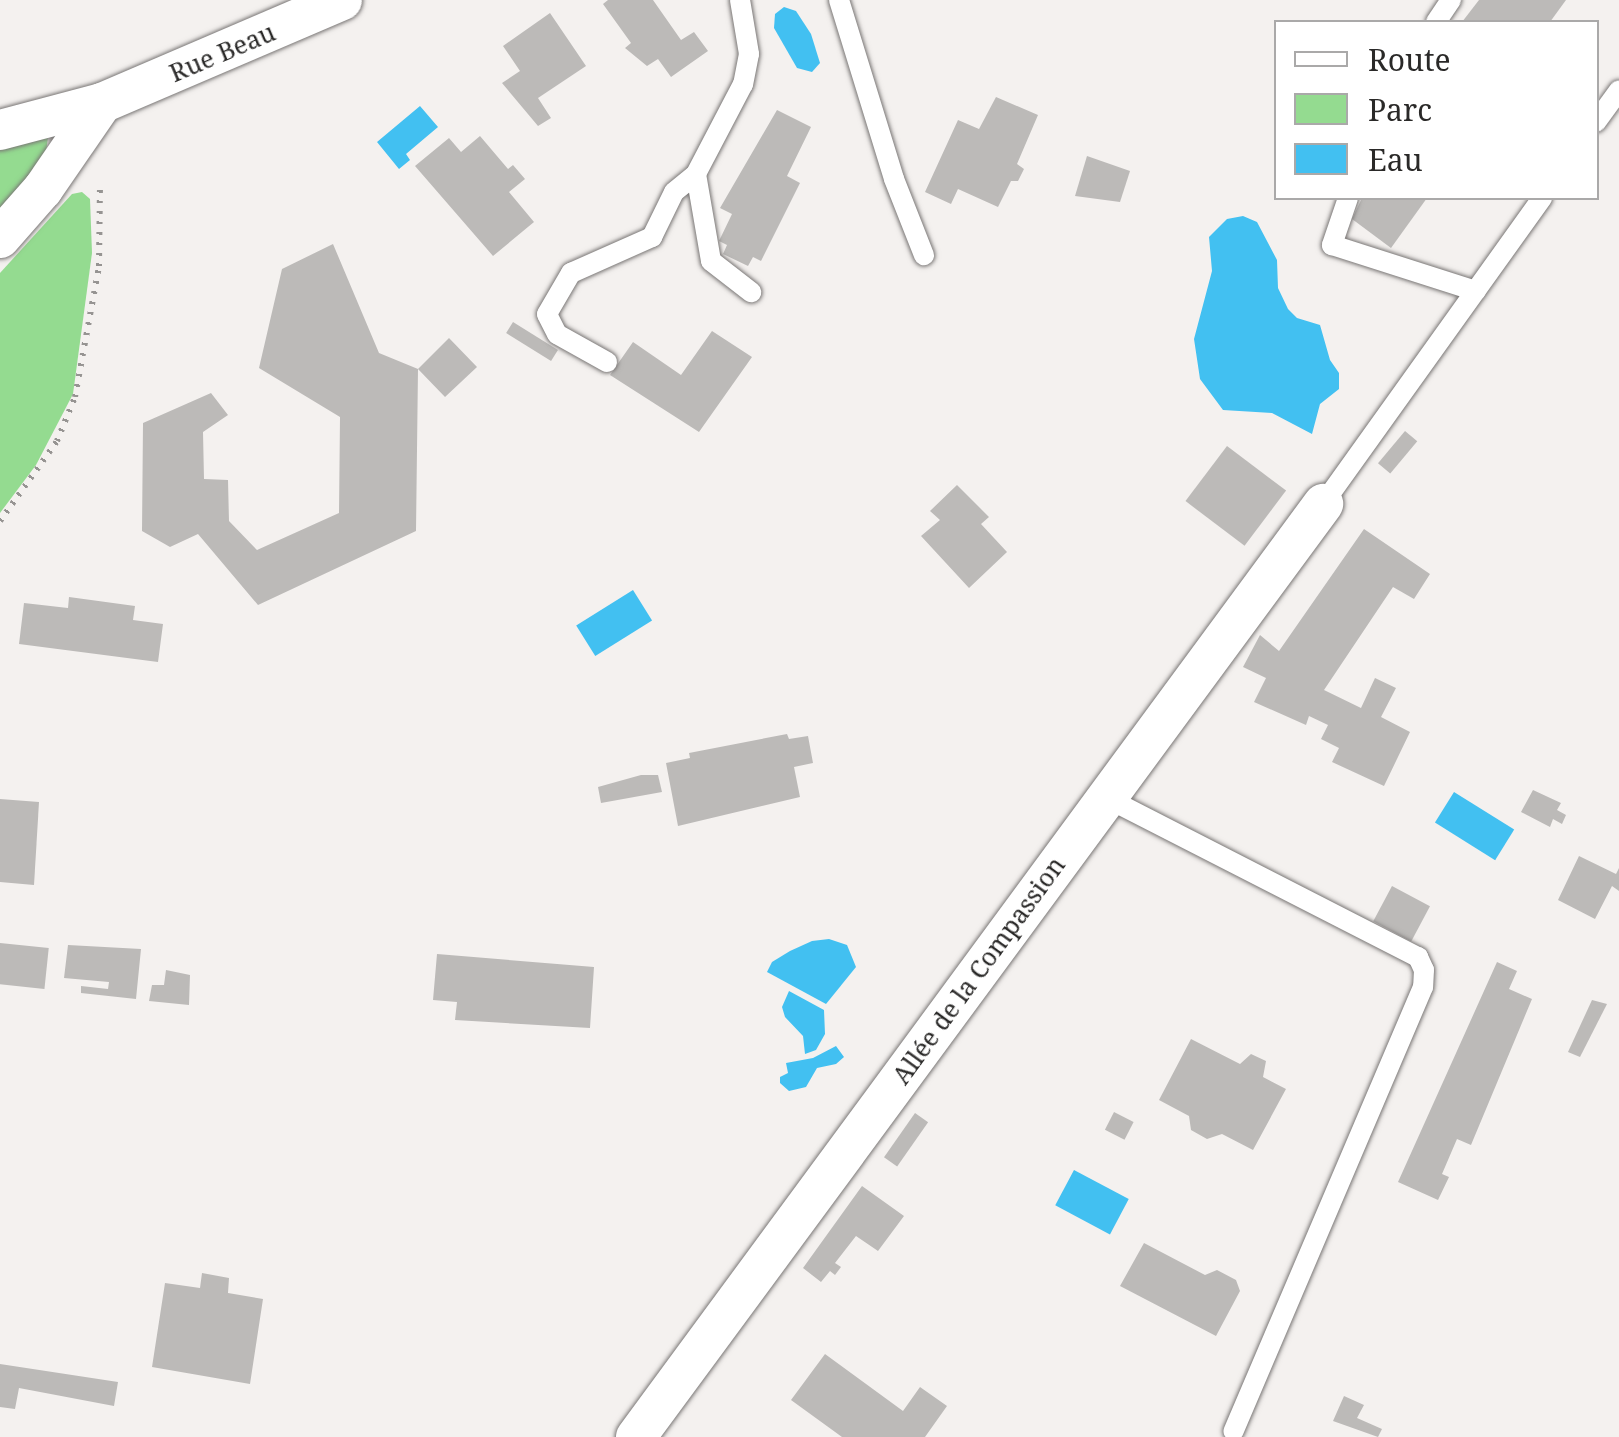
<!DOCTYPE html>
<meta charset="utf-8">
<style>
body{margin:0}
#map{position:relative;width:1619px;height:1437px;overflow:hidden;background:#f4f1ef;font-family:"Noto Serif",serif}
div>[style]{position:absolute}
.green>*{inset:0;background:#94db90}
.water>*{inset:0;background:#42c0f1;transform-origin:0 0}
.building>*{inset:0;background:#bcbab8;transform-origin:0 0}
.path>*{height:6px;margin-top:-3px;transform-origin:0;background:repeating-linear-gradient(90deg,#969492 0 2.5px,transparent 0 10.5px)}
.roads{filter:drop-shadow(0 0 2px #797675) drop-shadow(0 0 2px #797675)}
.service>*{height:20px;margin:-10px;padding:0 10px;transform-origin:10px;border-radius:10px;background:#fff}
.minor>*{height:40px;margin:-20px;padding:0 20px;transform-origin:20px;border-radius:20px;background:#fff}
span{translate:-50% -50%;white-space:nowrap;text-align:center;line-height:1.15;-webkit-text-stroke:8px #fff;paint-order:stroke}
.street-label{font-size:25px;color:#2a2928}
.legend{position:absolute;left:1274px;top:20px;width:325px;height:180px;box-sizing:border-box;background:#fff;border:2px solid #aaa9a9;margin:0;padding:12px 18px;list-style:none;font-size:30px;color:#2a2928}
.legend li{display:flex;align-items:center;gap:20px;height:50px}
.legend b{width:50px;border:2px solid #aaa9a9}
</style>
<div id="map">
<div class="green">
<i style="clip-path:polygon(48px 137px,46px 152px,0 214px,0 141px)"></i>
<i style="clip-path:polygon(82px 192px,90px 199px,92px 253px,73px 394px,36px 465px,0 513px,0 273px,72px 194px)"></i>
</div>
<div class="water">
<i style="clip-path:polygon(784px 7px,796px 11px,811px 34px,820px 63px,812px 72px,797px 68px,774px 28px,775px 14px)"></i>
<i style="clip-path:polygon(420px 106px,438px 127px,406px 154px,410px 160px,399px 169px,377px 142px)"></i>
<i style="clip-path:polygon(1243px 216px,1257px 222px,1277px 260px,1278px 288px,1288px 309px,1297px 318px,1320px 325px,1330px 360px,1339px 373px,1339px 389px,1320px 404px,1312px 434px,1272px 413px,1223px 410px,1200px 379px,1194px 339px,1212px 271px,1209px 237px,1227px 219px)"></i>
<i style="left:633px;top:590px;width:36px;height:67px;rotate:58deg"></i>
<i style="left:1454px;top:792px;width:71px;height:36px;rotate:32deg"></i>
<i style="clip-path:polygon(829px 939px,847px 945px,856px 967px,826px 1004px,767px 972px,772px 962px,790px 951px,812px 941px)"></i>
<i style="clip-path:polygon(789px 991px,824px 1010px,825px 1034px,816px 1050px,805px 1054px,803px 1036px,785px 1017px,782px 1007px)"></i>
<i style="clip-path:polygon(836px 1046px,844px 1057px,836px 1064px,817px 1068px,806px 1087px,789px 1091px,780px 1083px,780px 1077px,788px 1073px,786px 1063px,813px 1058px)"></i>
<i style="left:1074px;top:1170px;width:62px;height:40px;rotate:28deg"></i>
</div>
<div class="building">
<i style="clip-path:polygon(608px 0,653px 0,681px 40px,694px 32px,708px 51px,671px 77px,658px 59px,647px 66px,625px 48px,631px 43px,603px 4px)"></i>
<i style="clip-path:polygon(1479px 0,1566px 0,1550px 22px,1462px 22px)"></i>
<i style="clip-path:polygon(550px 13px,586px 66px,538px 98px,551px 118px,538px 126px,502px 83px,520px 71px,503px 46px)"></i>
<i style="clip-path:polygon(996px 97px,1038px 115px,1017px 164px,1024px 169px,1018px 181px,1011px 181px,998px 207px,958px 189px,951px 204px,925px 192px,958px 120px,979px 129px)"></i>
<i style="clip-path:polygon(777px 110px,811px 127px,787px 176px,800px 183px,761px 261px,753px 257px,748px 266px,723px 254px,727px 245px,719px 241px,732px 214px,720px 208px)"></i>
<i style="clip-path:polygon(480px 136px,508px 169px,513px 165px,525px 179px,509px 192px,534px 222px,493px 256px,415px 166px,449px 138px,461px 152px)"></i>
<i style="clip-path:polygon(1087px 156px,1130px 171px,1120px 202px,1075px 196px)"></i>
<i style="clip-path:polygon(1362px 198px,1427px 198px,1391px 248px,1352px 219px)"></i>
<i style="clip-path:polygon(333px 244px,379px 353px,418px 369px,449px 338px,477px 367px,445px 397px,418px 369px,416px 531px,258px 605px,198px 534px,170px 547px,142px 531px,143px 423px,211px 393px,228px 415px,203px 432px,204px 479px,228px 480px,229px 521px,257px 550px,339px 513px,340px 417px,259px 368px,282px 269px)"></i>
<i style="left:513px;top:322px;width:53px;height:13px;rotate:32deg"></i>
<i style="clip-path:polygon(712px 331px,752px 357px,699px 432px,610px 375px,633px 342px,681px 375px)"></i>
<i style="left:1405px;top:431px;width:16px;height:42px;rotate:40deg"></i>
<i style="left:1227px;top:446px;width:74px;height:69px;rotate:37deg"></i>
<i style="clip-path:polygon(957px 485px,989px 517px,981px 524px,1007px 552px,969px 588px,921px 536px,940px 520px,930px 511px)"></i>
<i style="clip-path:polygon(1364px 529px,1430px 574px,1414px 599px,1393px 587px,1324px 690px,1361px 708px,1375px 678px,1396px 688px,1381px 717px,1410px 732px,1384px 786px,1332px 762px,1339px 748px,1321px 739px,1328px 725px,1309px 716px,1306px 725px,1254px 702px,1266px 678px,1243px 667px,1260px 635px,1279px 651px)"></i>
<i style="clip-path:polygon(69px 597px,135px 606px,133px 620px,163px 624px,158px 662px,19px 644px,24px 603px,68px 608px)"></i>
<i style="clip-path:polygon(787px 734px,789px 739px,808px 736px,813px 763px,794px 767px,800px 797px,678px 826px,666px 763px,690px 758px,689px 753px)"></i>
<i style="clip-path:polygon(641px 775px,658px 775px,662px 792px,601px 803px,598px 787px)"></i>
<i style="clip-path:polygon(1533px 790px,1561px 803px,1557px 810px,1566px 815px,1562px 824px,1553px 819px,1550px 827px,1521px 812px)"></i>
<i style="clip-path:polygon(0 799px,39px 802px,34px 885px,0 882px)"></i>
<i style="clip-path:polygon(1579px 856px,1616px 874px,1619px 868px,1619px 891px,1612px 886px,1595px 919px,1558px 900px)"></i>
<i style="left:1392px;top:886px;width:43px;height:40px;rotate:28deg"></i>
<i style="left:0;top:943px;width:49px;height:41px;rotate:6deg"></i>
<i style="clip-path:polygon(68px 945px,141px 949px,136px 999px,81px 993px,81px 986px,108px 989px,109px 982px,64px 978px)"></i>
<i style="clip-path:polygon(437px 954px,594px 967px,590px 1028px,455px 1020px,457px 1002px,433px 1000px)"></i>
<i style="clip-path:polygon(1497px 962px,1517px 971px,1509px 989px,1532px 999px,1471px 1145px,1457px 1139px,1442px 1174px,1449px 1177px,1438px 1200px,1398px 1182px)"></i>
<i style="clip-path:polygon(166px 970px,190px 975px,189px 1005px,149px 1001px,152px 985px,164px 985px)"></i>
<i style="clip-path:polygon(1592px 1000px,1607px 1004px,1580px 1057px,1568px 1052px)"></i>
<i style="clip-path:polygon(1191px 1039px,1240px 1064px,1251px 1054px,1266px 1061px,1263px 1077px,1286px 1089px,1253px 1150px,1222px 1134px,1207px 1139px,1191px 1130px,1189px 1116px,1159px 1100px)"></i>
<i style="left:1114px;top:1112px;width:22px;height:20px;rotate:27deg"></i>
<i style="left:915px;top:1113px;width:16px;height:54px;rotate:35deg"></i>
<i style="clip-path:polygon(862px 1186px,904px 1216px,878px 1251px,856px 1236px,835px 1263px,841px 1267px,835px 1275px,830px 1271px,821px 1282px,803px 1268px)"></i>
<i style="clip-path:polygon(1144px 1243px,1205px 1275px,1217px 1270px,1236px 1280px,1240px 1291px,1216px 1336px,1120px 1286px)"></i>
<i style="clip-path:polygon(202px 1273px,229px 1278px,228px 1293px,263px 1299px,250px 1384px,152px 1367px,165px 1283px,200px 1288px)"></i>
<i style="clip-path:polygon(825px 1354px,903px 1411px,920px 1387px,947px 1406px,925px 1437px,842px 1437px,791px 1400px)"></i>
<i style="clip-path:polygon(0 1364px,118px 1382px,114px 1406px,19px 1388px,15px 1409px,0 1407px)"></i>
<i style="clip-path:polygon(1344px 1396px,1364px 1405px,1357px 1418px,1382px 1429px,1378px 1437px,1333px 1421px)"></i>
</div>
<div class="path">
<i style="left:0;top:521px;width:98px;rotate:-54.5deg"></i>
<i style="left:57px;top:441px;width:48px;rotate:-67.8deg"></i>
<i style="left:75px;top:397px;width:133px;rotate:-79.6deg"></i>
<i style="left:99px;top:266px;width:80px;rotate:-89.3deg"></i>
</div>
<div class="roads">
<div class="service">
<i style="left:740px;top:0;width:55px;rotate:80.5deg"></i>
<i style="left:749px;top:54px;width:31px;rotate:101deg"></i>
<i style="left:743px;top:84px;width:102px;rotate:117.6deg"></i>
<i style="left:696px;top:174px;width:88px;rotate:80.2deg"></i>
<i style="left:711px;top:261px;width:51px;rotate:37.8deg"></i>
<i style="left:839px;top:0;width:187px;rotate:72.9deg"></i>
<i style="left:894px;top:179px;width:82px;rotate:68.5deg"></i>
<i style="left:1436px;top:22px;width:27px;rotate:-56deg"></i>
<i style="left:1596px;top:122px;width:39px;rotate:-54deg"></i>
<i style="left:1348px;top:198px;width:50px;rotate:108.8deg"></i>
<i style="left:1332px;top:245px;width:151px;rotate:17.7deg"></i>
<i style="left:607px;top:362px;width:57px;rotate:-150.8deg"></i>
<i style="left:557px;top:334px;width:22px;rotate:-117deg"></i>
<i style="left:547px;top:314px;width:48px;rotate:-59.7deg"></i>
<i style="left:571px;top:273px;width:89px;rotate:-24deg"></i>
<i style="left:652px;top:237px;width:50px;rotate:-63.9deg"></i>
<i style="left:674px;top:192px;width:28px;rotate:-39deg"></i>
<i style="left:1323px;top:504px;width:376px;rotate:-54.4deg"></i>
<i style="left:1105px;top:797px;width:352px;rotate:27.1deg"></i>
<i style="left:1418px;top:957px;width:14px;rotate:65deg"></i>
<i style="left:1424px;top:970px;width:17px;rotate:93deg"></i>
<i style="left:1423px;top:987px;width:483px;rotate:113.1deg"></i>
</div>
<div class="minor">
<i style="left:0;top:130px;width:106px;rotate:-14.8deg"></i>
<i style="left:102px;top:103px;width:261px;rotate:-23.2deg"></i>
<i style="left:0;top:238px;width:65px;rotate:-48.7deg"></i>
<i style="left:43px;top:189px;width:104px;rotate:-55.5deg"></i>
<i style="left:636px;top:1437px;width:1159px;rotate:-53.63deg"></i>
</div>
</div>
<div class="street-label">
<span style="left:222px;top:52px;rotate:-23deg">Rue Beau</span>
<span style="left:978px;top:970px;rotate:-54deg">Allée de la Compassion</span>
</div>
<ul class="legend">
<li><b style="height:12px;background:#fff"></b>Route</li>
<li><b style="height:28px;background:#94db90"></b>Parc</li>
<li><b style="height:28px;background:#42c0f1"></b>Eau</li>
</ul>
</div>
